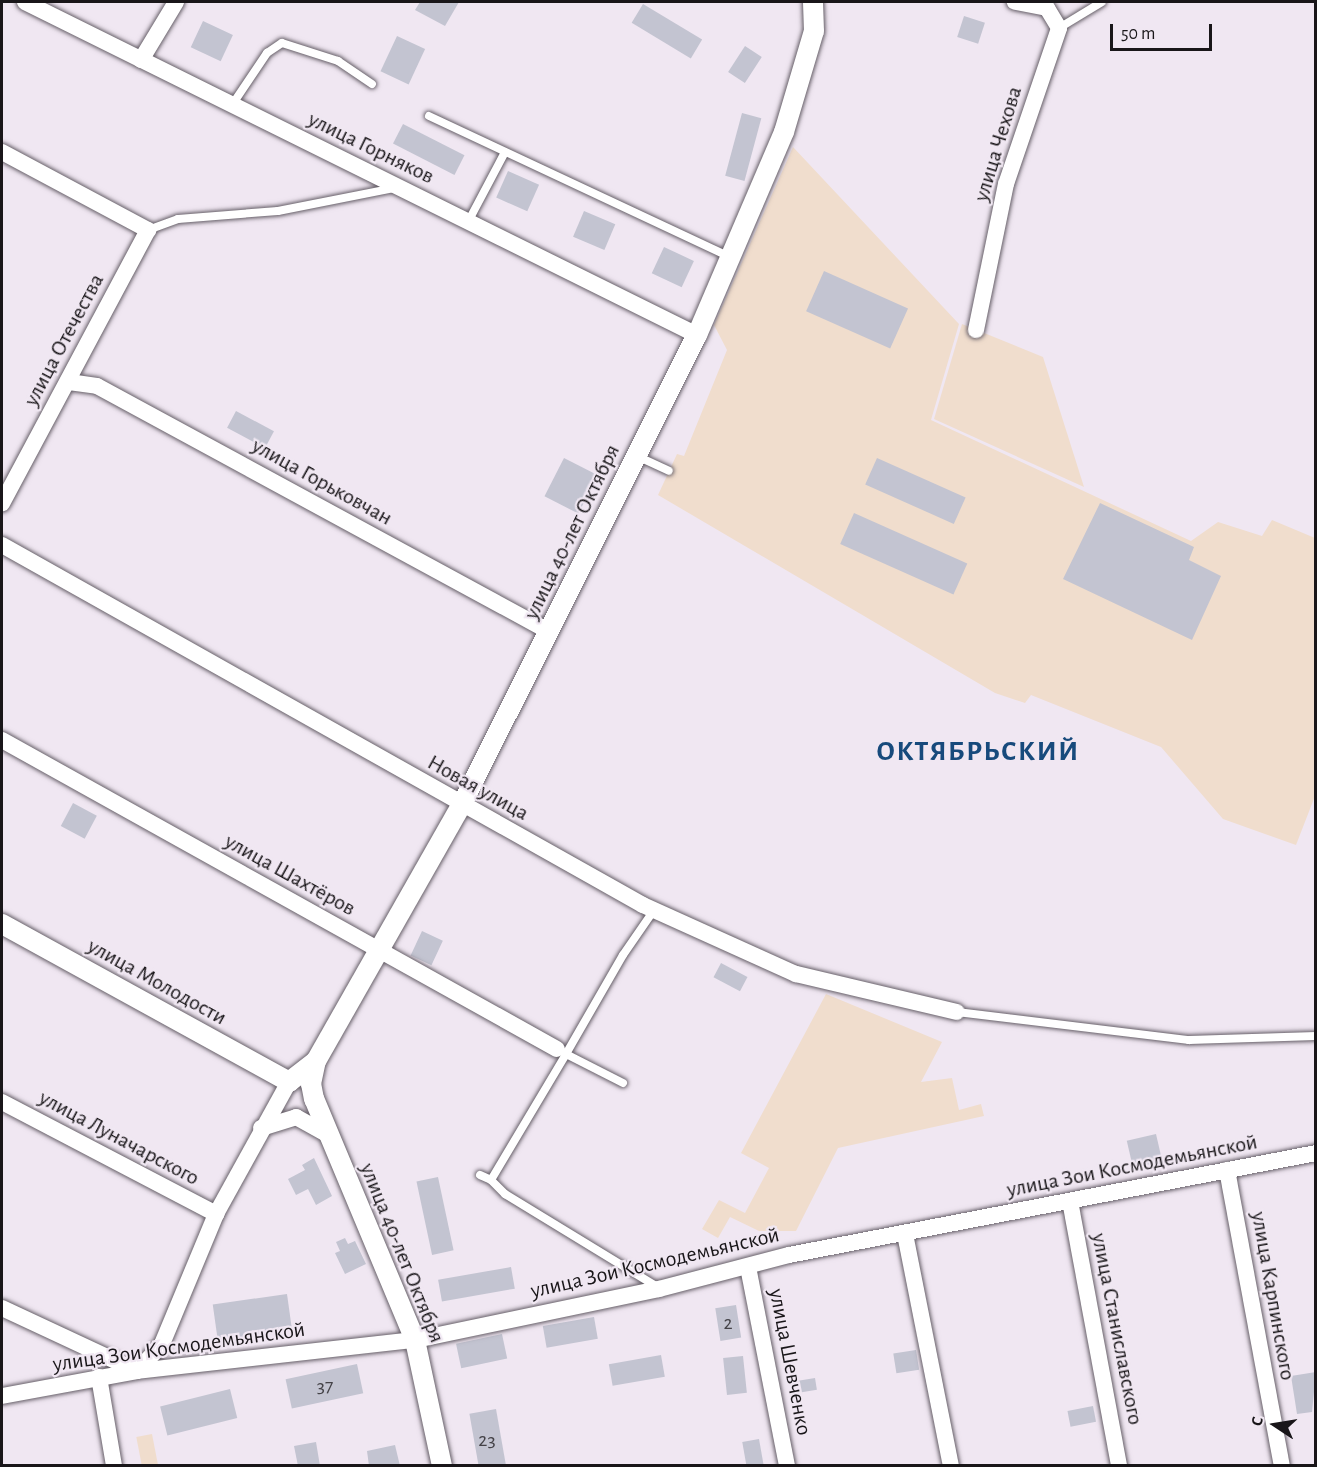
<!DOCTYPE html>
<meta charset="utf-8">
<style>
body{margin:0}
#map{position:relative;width:1317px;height:1467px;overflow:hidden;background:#f0e7f2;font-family:"Alegreya Sans",sans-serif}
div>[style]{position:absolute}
.industrial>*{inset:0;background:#f0ddcd;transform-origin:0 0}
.building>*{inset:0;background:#c3c4d1;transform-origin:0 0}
.roads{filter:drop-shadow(0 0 2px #665f68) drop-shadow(0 0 2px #665f68)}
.service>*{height:8px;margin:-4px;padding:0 4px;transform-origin:4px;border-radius:4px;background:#fff}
.minor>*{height:16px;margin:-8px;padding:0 8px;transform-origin:8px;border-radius:8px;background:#fff}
.tertiary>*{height:20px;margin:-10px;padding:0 10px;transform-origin:10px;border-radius:10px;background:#fff}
span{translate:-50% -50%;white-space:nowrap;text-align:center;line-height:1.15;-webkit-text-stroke:4.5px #f0e7f2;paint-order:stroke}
.number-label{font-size:20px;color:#444247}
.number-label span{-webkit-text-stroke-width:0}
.street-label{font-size:22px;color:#191619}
.district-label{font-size:28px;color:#174a7c;font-weight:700;letter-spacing:1.5px}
.frame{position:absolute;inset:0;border:3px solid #191619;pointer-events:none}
.north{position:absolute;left:1245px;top:1395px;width:60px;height:60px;-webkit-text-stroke:4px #f0e7f2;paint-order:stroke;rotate:282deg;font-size:16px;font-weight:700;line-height:24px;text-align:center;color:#191619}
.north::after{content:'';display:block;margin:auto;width:21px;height:27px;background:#191619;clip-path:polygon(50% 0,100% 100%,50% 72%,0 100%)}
.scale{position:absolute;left:1110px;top:24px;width:102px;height:27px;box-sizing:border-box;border:3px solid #191619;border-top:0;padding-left:8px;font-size:18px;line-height:21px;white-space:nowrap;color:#191619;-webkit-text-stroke:4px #f0e7f2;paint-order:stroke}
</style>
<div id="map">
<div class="industrial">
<i style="clip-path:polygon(793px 147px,959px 324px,931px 420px,1191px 541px,1218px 522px,1262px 536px,1272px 520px,1315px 538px,1315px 796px,1296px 845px,1223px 819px,1161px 747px,1031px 695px,1025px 703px,995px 693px,658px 495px,677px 454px,684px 456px,727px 350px,714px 325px)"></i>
<i style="clip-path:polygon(962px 324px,1043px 357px,1084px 487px,934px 419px)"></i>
<i style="clip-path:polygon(826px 994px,942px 1042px,921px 1082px,952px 1078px,959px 1110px,981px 1104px,984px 1116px,838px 1148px,796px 1231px,759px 1231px,730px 1217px,718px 1238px,702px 1229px,719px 1200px,745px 1213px,769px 1168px,741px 1153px)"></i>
<i style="left:152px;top:1434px;width:32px;height:16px;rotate:79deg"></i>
</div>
<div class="building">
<i style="clip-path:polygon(420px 2px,459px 2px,445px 26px,415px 10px)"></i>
<i style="left:643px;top:4px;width:69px;height:22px;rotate:31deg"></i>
<i style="left:964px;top:16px;width:22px;height:22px;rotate:18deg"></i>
<i style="left:203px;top:21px;width:33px;height:29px;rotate:25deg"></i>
<i style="left:397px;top:36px;width:31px;height:39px;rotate:25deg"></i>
<i style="left:745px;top:46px;width:20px;height:31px;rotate:33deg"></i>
<i style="left:742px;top:113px;width:20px;height:65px;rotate:15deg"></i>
<i style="left:403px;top:124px;width:69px;height:22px;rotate:27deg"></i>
<i style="left:508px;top:171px;width:34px;height:29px;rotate:24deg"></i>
<i style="left:584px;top:211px;width:34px;height:28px;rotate:23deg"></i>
<i style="left:664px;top:247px;width:33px;height:29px;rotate:25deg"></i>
<i style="left:824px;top:271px;width:92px;height:44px;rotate:24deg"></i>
<i style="left:236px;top:411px;width:43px;height:19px;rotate:28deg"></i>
<i style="left:564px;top:458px;width:38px;height:43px;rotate:27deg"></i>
<i style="left:877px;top:458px;width:97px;height:29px;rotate:24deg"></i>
<i style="clip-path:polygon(1100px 503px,1194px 547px,1189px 560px,1221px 576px,1192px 640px,1063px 579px)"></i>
<i style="left:854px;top:513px;width:124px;height:34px;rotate:24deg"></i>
<i style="left:73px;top:803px;width:27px;height:26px;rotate:28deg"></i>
<i style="left:422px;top:931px;width:23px;height:27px;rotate:25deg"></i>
<i style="left:721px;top:963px;width:30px;height:16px;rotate:28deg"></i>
<i style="left:1156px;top:1134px;width:28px;height:30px;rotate:77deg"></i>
<i style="clip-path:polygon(314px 1158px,332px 1196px,316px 1205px,308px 1189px,296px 1195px,288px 1179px,305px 1170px,302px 1165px)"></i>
<i style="left:438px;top:1177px;width:75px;height:22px;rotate:78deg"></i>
<i style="clip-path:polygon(345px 1238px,348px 1244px,355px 1241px,366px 1264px,345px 1274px,335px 1253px,340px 1251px,336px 1242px)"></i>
<i style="left:511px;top:1267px;width:22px;height:74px;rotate:80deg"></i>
<i style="left:287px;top:1294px;width:37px;height:75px;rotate:82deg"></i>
<i style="left:736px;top:1305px;width:33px;height:21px;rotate:81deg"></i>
<i style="left:594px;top:1317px;width:22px;height:52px;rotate:80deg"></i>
<i style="left:502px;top:1334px;width:25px;height:47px;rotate:78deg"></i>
<i style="left:916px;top:1350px;width:20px;height:23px;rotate:81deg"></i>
<i style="left:661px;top:1355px;width:22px;height:53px;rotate:80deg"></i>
<i style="left:743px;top:1356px;width:37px;height:20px;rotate:84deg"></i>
<i style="left:357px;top:1364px;width:30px;height:73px;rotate:78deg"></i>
<i style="clip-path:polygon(1316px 1372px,1312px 1412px,1297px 1414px,1291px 1376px)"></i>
<i style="left:815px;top:1378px;width:12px;height:20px;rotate:81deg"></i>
<i style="left:230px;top:1389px;width:30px;height:72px;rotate:76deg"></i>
<i style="left:1093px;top:1406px;width:16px;height:26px;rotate:79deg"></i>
<i style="left:496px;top:1409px;width:58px;height:27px;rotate:80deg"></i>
<i style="left:759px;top:1439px;width:27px;height:17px;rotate:80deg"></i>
<i style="clip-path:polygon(316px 1442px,320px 1466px,298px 1466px,294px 1446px)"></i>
<i style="clip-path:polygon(395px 1445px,400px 1466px,369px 1466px,367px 1451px)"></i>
</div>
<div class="roads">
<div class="service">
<i style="left:1059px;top:28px;width:50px;rotate:-31.2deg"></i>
<i style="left:232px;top:105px;width:63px;rotate:-56.1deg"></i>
<i style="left:267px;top:53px;width:18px;rotate:-34deg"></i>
<i style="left:282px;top:43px;width:59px;rotate:17.8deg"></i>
<i style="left:338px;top:61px;width:41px;rotate:34.1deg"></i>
<i style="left:429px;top:116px;width:335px;rotate:25.1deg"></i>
<i style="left:468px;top:222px;width:79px;rotate:-62.1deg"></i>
<i style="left:148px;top:230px;width:32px;rotate:-20deg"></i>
<i style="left:178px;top:219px;width:100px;rotate:-4.6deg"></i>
<i style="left:278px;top:211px;width:118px;rotate:-11.2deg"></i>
<i style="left:637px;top:456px;width:35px;rotate:25deg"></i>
<i style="left:957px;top:1012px;width:234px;rotate:6.9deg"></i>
<i style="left:1189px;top:1040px;width:127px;rotate:-1.8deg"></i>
<i style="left:563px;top:1052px;width:4px;rotate:34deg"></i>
<i style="left:566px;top:1054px;width:114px;rotate:-60.1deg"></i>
<i style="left:623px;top:955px;width:55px;rotate:-55.4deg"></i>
<i style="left:480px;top:1175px;width:12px;rotate:24deg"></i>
<i style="left:491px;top:1180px;width:147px;rotate:-59.2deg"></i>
<i style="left:566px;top:1054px;width:64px;rotate:27deg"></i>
<i style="left:491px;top:1180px;width:20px;rotate:45deg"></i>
<i style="left:505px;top:1194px;width:180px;rotate:31.4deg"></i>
</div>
<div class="minor">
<i style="left:25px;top:2px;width:750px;rotate:26.36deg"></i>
<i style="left:141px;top:60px;width:68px;rotate:-58.9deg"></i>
<i style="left:2px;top:152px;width:166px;rotate:28.1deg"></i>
<i style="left:148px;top:230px;width:310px;rotate:118.1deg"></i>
<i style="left:976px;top:330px;width:149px;rotate:-78.4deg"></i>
<i style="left:1006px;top:184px;width:165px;rotate:-71.2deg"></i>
<i style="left:1059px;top:28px;width:23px;rotate:-121deg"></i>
<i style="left:1047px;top:8px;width:33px;rotate:-169deg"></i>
<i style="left:69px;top:382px;width:28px;rotate:8deg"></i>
<i style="left:97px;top:386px;width:515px;rotate:28.5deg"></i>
<i style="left:2px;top:545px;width:735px;rotate:29.32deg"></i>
<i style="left:643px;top:905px;width:168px;rotate:24.3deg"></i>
<i style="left:796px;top:974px;width:165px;rotate:13.3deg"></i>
<i style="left:2px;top:740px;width:635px;rotate:29.11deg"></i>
<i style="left:2px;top:1102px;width:242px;rotate:27.6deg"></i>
<i style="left:261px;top:1128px;width:37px;rotate:-17deg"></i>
<i style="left:296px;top:1117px;width:35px;rotate:29deg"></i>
<i style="left:1227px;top:1170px;width:301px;rotate:79.5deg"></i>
<i style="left:1070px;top:1201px;width:269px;rotate:79.5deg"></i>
<i style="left:905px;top:1234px;width:237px;rotate:78.8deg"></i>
<i style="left:748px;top:1267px;width:203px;rotate:78.9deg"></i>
<i style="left:2px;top:1308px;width:149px;rotate:25deg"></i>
<i style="left:137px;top:1371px;width:37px;rotate:-47deg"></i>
<i style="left:162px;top:1344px;width:141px;rotate:-67.4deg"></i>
<i style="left:216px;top:1214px;width:151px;rotate:-61.1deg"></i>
<i style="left:99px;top:1377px;width:90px;rotate:80.4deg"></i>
<i style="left:2px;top:1396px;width:137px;rotate:-10.5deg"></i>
<i style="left:137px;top:1371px;width:280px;rotate:-6.4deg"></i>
<i style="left:415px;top:1340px;width:249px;rotate:-11.8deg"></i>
<i style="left:659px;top:1289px;width:134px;rotate:-14.7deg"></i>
<i style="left:789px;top:1255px;width:537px;rotate:-10.95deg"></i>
</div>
<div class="tertiary">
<i style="left:2px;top:924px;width:328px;rotate:28.8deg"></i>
<i style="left:289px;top:1082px;width:34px;rotate:-38deg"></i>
<i style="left:442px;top:1466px;width:129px;rotate:-102.1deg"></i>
<i style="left:415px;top:1340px;width:261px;rotate:-112.7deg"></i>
<i style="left:314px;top:1099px;width:15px;rotate:-101deg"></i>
<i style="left:311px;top:1084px;width:24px;rotate:-78deg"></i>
<i style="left:316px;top:1061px;width:296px;rotate:-60.4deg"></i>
<i style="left:462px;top:804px;width:525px;rotate:-63.39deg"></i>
<i style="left:697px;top:335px;width:221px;rotate:-66.8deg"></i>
<i style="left:784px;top:132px;width:105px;rotate:-73.5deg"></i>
<i style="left:814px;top:31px;width:29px;rotate:-92deg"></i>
</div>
</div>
<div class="number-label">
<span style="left:728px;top:1323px">2</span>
<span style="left:325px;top:1386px">37</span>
<span style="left:487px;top:1440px">23</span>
</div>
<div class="street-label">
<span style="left:998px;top:144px;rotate:-73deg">улица Чехова</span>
<span style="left:371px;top:148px;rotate:26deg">улица Горняков</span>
<span style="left:64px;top:340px;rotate:-62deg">улица Отечества</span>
<span style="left:322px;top:482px;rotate:29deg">улица Горьковчан</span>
<span style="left:572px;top:532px;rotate:-64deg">улица 40-лет Октября</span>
<span style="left:478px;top:788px;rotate:29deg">Новая улица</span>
<span style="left:290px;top:875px;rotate:29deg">улица Шахтёров</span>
<span style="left:157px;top:982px;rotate:29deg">улица Молодости</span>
<span style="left:119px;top:1138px;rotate:28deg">улица Луначарского</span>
<span style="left:1132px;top:1166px;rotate:-11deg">улица Зои Космодемьянской</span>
<span style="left:402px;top:1253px;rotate:68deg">улица 40-лет Октября</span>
<span style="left:655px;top:1263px;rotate:-13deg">улица Зои Космодемьянской</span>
<span style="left:1273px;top:1296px;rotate:80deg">улица Карпинского</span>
<span style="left:1117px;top:1329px;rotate:79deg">улица Станиславского</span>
<span style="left:179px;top:1347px;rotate:-8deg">улица Зои Космодемьянской</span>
<span style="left:790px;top:1362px;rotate:79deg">улица Шевченко</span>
</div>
<div class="district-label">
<span style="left:978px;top:752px">ОКТЯБРЬСКИЙ</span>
</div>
<div class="frame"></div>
<div class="north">С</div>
<div class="scale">50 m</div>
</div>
